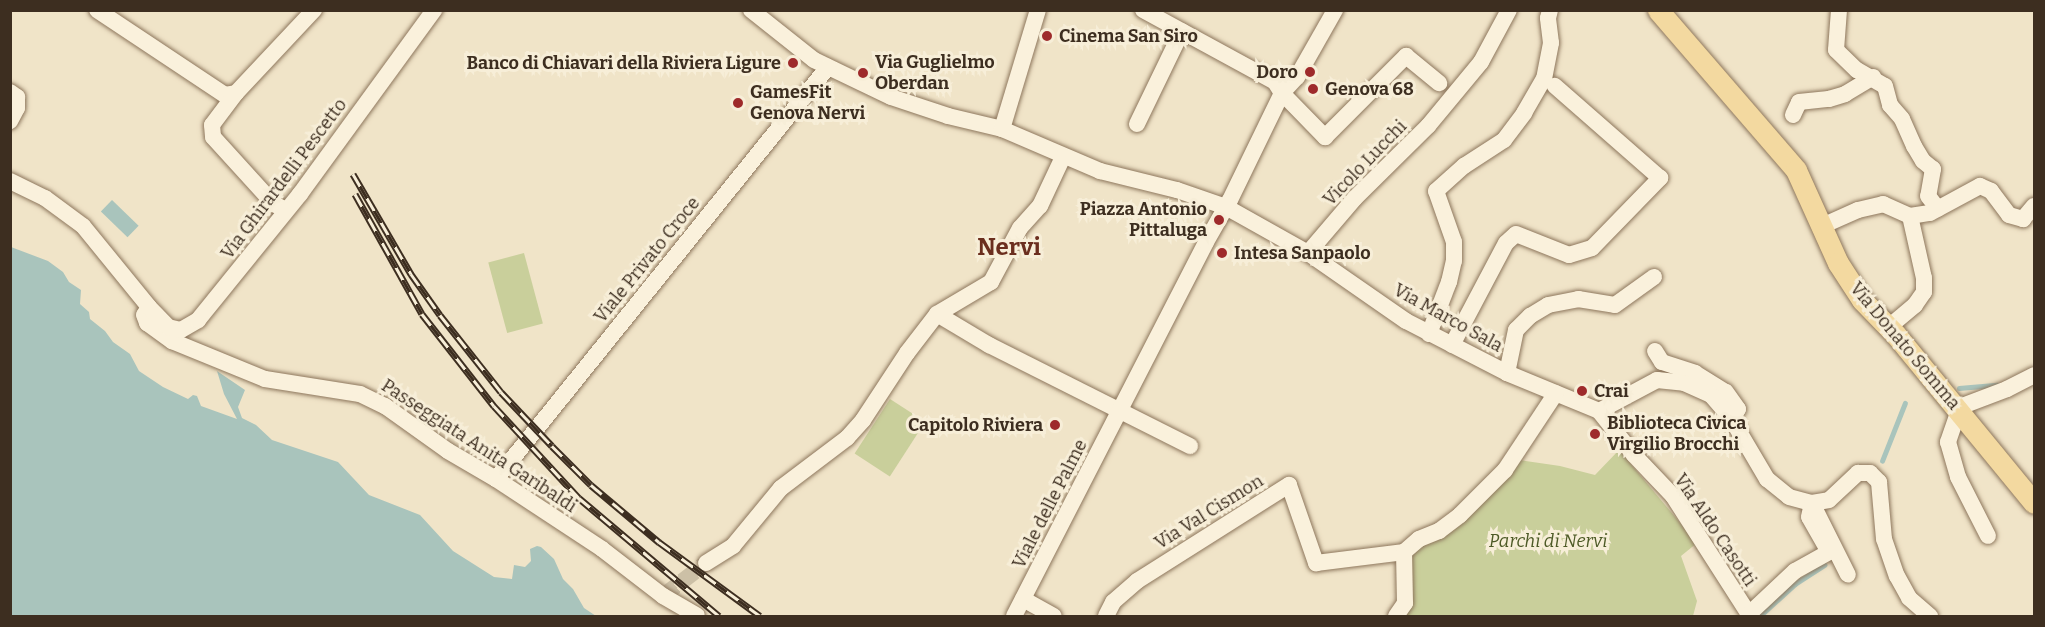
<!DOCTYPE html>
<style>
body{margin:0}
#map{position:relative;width:2045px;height:627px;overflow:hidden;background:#f0e4c8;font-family:Bitter,serif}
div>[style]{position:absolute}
.green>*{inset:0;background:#c9cf9b;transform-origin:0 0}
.water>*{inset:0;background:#a9c4bc;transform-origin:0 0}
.stream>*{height:4.5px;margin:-2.25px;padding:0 2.25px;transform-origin:2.25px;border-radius:2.25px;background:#a9c4bc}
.minor-tunnel>*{height:16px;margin-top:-8px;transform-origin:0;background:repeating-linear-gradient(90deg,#ccc0a6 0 16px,transparent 0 24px)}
.roads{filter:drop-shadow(0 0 2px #8d765c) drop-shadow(0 0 2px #8d765c)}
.minor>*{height:16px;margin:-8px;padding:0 8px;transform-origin:8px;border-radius:8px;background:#faf1dc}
.major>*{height:21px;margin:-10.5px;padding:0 10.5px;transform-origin:10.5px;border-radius:10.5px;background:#f3d9a0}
.rail>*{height:7px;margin-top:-3.5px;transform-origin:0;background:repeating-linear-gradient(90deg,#f7eed8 0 14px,#3d2e20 0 28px);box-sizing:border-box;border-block:2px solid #3d2e20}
.dots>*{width:16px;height:16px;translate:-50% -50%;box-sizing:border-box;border:3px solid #f7eed8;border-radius:50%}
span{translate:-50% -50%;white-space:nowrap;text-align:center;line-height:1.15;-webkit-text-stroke:6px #f7eed8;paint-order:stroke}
.poi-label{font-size:18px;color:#3d2e20;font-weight:700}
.left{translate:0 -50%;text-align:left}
.right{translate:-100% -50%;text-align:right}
.street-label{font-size:18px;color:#3d2e20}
.park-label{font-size:18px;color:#4d5a26;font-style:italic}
.district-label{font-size:24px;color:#6b2e1e;font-weight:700}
.frame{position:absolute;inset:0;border:12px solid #3d2e20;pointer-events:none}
</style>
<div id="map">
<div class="green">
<i style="left:524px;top:253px;width:73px;height:37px;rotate:75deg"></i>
<i style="left:890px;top:399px;width:42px;height:65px;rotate:33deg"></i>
<i style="clip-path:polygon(1619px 450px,1697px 543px,1681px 556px,1697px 601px,1693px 616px,1403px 616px,1406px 565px,1416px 548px,1519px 460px,1560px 466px,1595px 475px)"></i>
</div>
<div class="water">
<i style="left:112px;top:200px;width:37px;height:16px;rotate:44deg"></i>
<i style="clip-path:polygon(11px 247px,48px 261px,63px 272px,69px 282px,81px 290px,80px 304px,89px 312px,90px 319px,105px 331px,113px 342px,130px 354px,139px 371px,163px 387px,188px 399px,193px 395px,197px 396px,201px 406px,237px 419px,224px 394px,217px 371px,245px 390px,238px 407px,242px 418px,256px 425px,272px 440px,338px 462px,369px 495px,420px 515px,453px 551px,494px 577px,512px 579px,514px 565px,525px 567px,531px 561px,530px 549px,537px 546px,541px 547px,554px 559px,563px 579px,573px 589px,584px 608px,596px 616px,11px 616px)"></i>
</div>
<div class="stream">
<i style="left:1959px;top:388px;width:38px;rotate:-5deg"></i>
<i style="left:1882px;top:461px;width:62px;rotate:-68.4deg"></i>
<i style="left:1761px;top:615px;width:46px;rotate:-42.4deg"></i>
<i style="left:1795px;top:584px;width:35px;rotate:-33deg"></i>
</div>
<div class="minor-tunnel">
<i style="left:663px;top:596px;width:54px;rotate:-37.5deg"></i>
</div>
<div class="roads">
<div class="minor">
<i style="left:97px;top:10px;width:154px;rotate:33.6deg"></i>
<i style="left:225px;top:95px;width:11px;rotate:-10deg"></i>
<i style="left:236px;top:93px;width:114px;rotate:-46.8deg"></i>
<i style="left:751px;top:10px;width:80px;rotate:38.4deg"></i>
<i style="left:814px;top:60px;width:85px;rotate:25.7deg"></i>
<i style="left:891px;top:97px;width:60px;rotate:18.4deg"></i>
<i style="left:948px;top:116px;width:56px;rotate:13.5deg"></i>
<i style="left:1002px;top:129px;width:107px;rotate:23.2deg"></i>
<i style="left:1100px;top:171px;width:79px;rotate:13.9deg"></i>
<i style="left:1177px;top:190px;width:52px;rotate:19.1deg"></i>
<i style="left:1226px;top:207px;width:94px;rotate:29.3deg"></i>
<i style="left:1308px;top:253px;width:119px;rotate:34.8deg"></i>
<i style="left:1406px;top:321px;width:114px;rotate:27.2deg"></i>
<i style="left:1507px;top:373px;width:100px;rotate:22.4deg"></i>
<i style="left:1599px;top:411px;width:56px;rotate:51.5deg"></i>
<i style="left:1634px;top:455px;width:57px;rotate:46.4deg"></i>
<i style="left:1673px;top:496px;width:143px;rotate:57.3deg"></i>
<i style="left:1143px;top:10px;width:150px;rotate:28.6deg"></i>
<i style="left:1275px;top:82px;width:13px;rotate:58deg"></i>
<i style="left:1282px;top:93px;width:62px;rotate:45.7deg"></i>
<i style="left:1325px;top:137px;width:115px;rotate:-45deg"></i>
<i style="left:1406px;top:56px;width:43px;rotate:39.3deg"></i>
<i style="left:1839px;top:10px;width:40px;rotate:94.3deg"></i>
<i style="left:1836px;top:50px;width:29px;rotate:44deg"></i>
<i style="left:1857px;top:70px;width:32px;rotate:30deg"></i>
<i style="left:1885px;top:86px;width:20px;rotate:75deg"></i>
<i style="left:1890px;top:105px;width:18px;rotate:49deg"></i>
<i style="left:1902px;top:119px;width:30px;rotate:66deg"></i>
<i style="left:1914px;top:146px;width:17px;rotate:59deg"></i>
<i style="left:1923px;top:161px;width:13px;rotate:39deg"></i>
<i style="left:1933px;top:169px;width:27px;rotate:100deg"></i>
<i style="left:1928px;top:196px;width:16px;rotate:52deg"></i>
<i style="left:10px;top:92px;width:9px;rotate:36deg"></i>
<i style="left:17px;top:97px;width:11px;rotate:90deg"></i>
<i style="left:17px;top:108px;width:15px;rotate:118deg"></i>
<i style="left:236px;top:93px;width:40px;rotate:127deg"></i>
<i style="left:212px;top:125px;width:12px;rotate:85deg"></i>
<i style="left:213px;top:137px;width:91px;rotate:47.7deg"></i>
<i style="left:274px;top:204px;width:13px;rotate:27deg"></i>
<i style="left:1793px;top:115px;width:14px;rotate:-65deg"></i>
<i style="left:1799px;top:102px;width:30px;rotate:-6deg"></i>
<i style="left:1829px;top:99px;width:17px;rotate:-17deg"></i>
<i style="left:1845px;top:94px;width:33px;rotate:-31deg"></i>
<i style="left:1137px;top:124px;width:103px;rotate:-64.2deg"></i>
<i style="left:1002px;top:129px;width:124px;rotate:-73.2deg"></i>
<i style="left:10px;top:181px;width:39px;rotate:26deg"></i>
<i style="left:45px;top:198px;width:47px;rotate:36.4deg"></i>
<i style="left:83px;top:226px;width:104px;rotate:50.8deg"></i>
<i style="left:149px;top:307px;width:9px;rotate:122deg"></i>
<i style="left:144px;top:315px;width:9px;rotate:69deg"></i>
<i style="left:147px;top:323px;width:31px;rotate:36deg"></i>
<i style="left:172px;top:341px;width:100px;rotate:22.2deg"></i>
<i style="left:265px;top:379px;width:96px;rotate:9deg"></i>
<i style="left:360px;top:394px;width:28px;rotate:26deg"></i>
<i style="left:385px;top:406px;width:77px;rotate:35.5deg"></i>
<i style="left:448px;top:451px;width:56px;rotate:30.3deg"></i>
<i style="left:496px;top:479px;width:127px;rotate:33.4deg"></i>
<i style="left:602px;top:549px;width:77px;rotate:37.6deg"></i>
<i style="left:663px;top:596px;width:39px;rotate:30deg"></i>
<i style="left:1910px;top:216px;width:20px;rotate:-9deg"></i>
<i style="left:1930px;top:213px;width:57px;rotate:-28.4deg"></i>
<i style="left:1980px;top:186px;width:12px;rotate:24deg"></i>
<i style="left:1991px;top:191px;width:30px;rotate:53deg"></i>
<i style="left:2009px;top:215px;width:15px;rotate:16deg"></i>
<i style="left:2023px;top:219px;width:17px;rotate:-50deg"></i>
<i style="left:1822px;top:226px;width:39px;rotate:-24deg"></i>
<i style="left:1858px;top:210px;width:26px;rotate:-13deg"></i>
<i style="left:1883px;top:204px;width:30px;rotate:24deg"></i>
<i style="left:1910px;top:216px;width:64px;rotate:77.3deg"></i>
<i style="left:1924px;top:278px;width:14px;rotate:90deg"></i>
<i style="left:1924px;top:292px;width:16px;rotate:125deg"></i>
<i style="left:1915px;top:305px;width:34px;rotate:140deg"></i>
<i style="left:1308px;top:253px;width:72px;rotate:-49.5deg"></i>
<i style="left:1355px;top:198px;width:103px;rotate:-44.6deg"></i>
<i style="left:1428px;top:126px;width:83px;rotate:-50.4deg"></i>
<i style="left:1481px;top:62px;width:59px;rotate:-61.7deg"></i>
<i style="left:149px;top:307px;width:28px;rotate:46deg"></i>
<i style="left:168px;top:327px;width:13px;rotate:13deg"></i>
<i style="left:181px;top:330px;width:20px;rotate:-30deg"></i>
<i style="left:198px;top:320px;width:162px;rotate:-51deg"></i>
<i style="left:300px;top:194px;width:228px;rotate:-53.9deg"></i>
<i style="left:937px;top:314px;width:61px;rotate:30.8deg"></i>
<i style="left:989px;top:345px;width:225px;rotate:26.7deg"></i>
<i style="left:1429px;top:334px;width:56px;rotate:-69deg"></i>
<i style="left:1449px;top:282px;width:22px;rotate:-77deg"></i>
<i style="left:1454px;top:261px;width:19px;rotate:-90deg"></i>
<i style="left:1454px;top:242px;width:54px;rotate:-109.4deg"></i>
<i style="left:1436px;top:191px;width:38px;rotate:-42deg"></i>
<i style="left:1464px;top:166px;width:48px;rotate:-33deg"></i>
<i style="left:1504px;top:140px;width:34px;rotate:-53deg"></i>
<i style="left:1524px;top:113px;width:39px;rotate:-60deg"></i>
<i style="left:1544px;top:79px;width:37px;rotate:-79deg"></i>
<i style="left:1551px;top:43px;width:25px;rotate:-97deg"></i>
<i style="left:1548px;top:18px;width:8px;rotate:-76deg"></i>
<i style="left:1452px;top:345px;width:115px;rotate:-62.1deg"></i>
<i style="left:1506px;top:243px;width:13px;rotate:-42deg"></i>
<i style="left:1516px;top:234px;width:57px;rotate:21.6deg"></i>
<i style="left:1569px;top:255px;width:24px;rotate:-17deg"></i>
<i style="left:1592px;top:248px;width:98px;rotate:-45.8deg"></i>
<i style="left:1660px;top:178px;width:140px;rotate:-138.8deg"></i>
<i style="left:1655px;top:351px;width:13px;rotate:58deg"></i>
<i style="left:1662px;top:362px;width:35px;rotate:18deg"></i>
<i style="left:1695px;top:373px;width:36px;rotate:32deg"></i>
<i style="left:1726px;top:392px;width:21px;rotate:55deg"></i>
<i style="left:1738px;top:409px;width:11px;rotate:128deg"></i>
<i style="left:1507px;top:373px;width:44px;rotate:-78.2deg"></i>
<i style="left:1516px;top:330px;width:20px;rotate:-45deg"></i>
<i style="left:1530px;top:316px;width:21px;rotate:-31deg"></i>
<i style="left:1548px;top:305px;width:31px;rotate:-11deg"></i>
<i style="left:1578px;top:299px;width:37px;rotate:9deg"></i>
<i style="left:1615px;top:305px;width:48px;rotate:-35.7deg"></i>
<i style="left:1957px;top:408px;width:53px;rotate:-20.8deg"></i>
<i style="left:2007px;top:389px;width:30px;rotate:-27deg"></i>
<i style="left:1959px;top:410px;width:34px;rotate:109deg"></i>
<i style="left:1948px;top:442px;width:36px;rotate:74deg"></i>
<i style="left:1958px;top:477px;width:66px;rotate:63deg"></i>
<i style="left:1599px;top:411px;width:66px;rotate:-28.1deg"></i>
<i style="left:1657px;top:380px;width:27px;rotate:6deg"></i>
<i style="left:1684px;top:383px;width:30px;rotate:24deg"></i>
<i style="left:1711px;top:395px;width:30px;rotate:49deg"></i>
<i style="left:1731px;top:418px;width:71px;rotate:59.5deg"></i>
<i style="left:1767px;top:479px;width:28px;rotate:39deg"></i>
<i style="left:1789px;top:497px;width:24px;rotate:15deg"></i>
<i style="left:1812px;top:503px;width:17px;rotate:-10deg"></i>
<i style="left:1829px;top:500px;width:40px;rotate:-43deg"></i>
<i style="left:1858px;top:473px;width:12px"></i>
<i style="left:1870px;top:473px;width:13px;rotate:45deg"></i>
<i style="left:1879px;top:482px;width:57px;rotate:85deg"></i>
<i style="left:1884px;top:539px;width:39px;rotate:71deg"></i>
<i style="left:1897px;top:576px;width:25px;rotate:61deg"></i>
<i style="left:1909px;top:598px;width:28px;rotate:41deg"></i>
<i style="left:496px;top:479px;width:529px;rotate:-51.14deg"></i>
<i style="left:1404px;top:552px;width:20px;rotate:-41deg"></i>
<i style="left:1419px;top:539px;width:22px;rotate:-22deg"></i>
<i style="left:1439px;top:531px;width:26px;rotate:-37deg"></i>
<i style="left:1460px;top:515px;width:64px;rotate:-45deg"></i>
<i style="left:1505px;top:470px;width:92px;rotate:-56.5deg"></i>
<i style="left:706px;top:563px;width:32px;rotate:-32deg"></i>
<i style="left:733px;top:546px;width:75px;rotate:-50.4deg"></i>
<i style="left:781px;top:488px;width:83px;rotate:-37.1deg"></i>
<i style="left:847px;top:438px;width:24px;rotate:-48deg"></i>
<i style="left:863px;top:420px;width:80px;rotate:-56.7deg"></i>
<i style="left:907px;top:353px;width:49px;rotate:-52.4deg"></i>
<i style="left:937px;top:314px;width:63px;rotate:-30.7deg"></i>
<i style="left:991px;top:282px;width:61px;rotate:-61.8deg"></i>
<i style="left:1020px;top:228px;width:30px;rotate:-48deg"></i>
<i style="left:1040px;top:206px;width:54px;rotate:-64.9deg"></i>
<i style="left:1023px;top:599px;width:35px;rotate:29deg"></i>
<i style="left:1749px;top:614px;width:63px;rotate:-43.1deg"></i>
<i style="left:1795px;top:571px;width:39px;rotate:-29deg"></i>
<i style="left:1829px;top:552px;width:40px;rotate:-119.7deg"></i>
<i style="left:1809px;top:517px;width:14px;rotate:-78deg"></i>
<i style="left:1812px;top:503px;width:80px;rotate:63.4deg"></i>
<i style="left:1014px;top:616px;width:420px;rotate:-62.8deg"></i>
<i style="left:1206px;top:242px;width:48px;rotate:-60.3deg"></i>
<i style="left:1230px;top:200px;width:119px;rotate:-64.1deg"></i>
<i style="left:1282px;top:93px;width:22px;rotate:-47deg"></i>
<i style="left:1297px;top:77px;width:77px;rotate:-60.4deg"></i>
<i style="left:1106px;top:616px;width:16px;rotate:-63deg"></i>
<i style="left:1113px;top:602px;width:32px;rotate:-41deg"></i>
<i style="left:1137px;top:581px;width:180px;rotate:-32.3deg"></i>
<i style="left:1289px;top:485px;width:83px;rotate:70.9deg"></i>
<i style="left:1316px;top:563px;width:89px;rotate:-7.1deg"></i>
<i style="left:1396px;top:616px;width:16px;rotate:-55deg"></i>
<i style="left:1405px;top:603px;width:51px;rotate:-91.1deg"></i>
</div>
<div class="major">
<i style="left:1658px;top:10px;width:211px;rotate:49.2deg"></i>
<i style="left:1796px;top:170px;width:102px;rotate:65.7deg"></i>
<i style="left:1838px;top:263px;width:44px;rotate:57deg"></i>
<i style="left:1862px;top:300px;width:49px;rotate:45.8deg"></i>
<i style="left:1896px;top:335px;width:217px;rotate:50.6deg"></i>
</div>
</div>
<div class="rail">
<i style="left:353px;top:174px;width:116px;rotate:59.9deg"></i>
<i style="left:411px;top:274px;width:50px;rotate:54.7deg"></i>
<i style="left:440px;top:315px;width:98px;rotate:51.6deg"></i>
<i style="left:501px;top:392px;width:74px;rotate:46.6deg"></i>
<i style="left:552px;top:446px;width:55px;rotate:45deg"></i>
<i style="left:591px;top:485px;width:89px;rotate:40deg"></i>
<i style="left:659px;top:542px;width:125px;rotate:36.2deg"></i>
<i style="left:355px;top:194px;width:137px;rotate:60.8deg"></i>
<i style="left:422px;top:314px;width:117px;rotate:52deg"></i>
<i style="left:494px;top:406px;width:125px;rotate:47.3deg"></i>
<i style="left:579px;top:498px;width:183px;rotate:40.1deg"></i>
</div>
<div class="dots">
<i style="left:1047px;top:36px;background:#9e2a2b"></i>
<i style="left:793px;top:63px;background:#9e2a2b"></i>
<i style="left:1310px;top:72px;background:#9e2a2b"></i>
<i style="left:863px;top:73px;background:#9e2a2b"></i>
<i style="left:1313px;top:89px;background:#9e2a2b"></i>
<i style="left:738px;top:103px;background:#9e2a2b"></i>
<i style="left:1219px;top:220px;background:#9e2a2b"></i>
<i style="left:1222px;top:253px;background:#9e2a2b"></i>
<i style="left:1582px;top:391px;background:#9e2a2b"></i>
<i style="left:1055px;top:425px;background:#9e2a2b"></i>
<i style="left:1595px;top:434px;background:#9e2a2b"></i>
</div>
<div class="poi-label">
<span class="left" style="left:1059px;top:36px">Cinema San Siro</span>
<span class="right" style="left:781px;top:63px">Banco di Chiavari della Riviera Ligure</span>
<span class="left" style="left:875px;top:73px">Via Guglielmo<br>Oberdan</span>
<span class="right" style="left:1298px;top:72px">Doro</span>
<span class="left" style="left:1325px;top:89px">Genova 68</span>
<span class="left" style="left:750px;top:103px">GamesFit<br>Genova Nervi</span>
<span class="right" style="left:1207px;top:220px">Piazza Antonio<br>Pittaluga</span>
<span class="left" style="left:1234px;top:253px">Intesa Sanpaolo</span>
<span class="left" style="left:1594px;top:391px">Crai</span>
<span class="left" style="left:1607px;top:434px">Biblioteca Civica<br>Virgilio Brocchi</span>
<span class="right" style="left:1043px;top:425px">Capitolo Riviera</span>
</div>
<div class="street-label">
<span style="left:1365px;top:163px;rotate:-46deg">Vicolo Lucchi</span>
<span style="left:284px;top:179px;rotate:-53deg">Via Ghirardelli Pescetto</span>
<span style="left:647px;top:260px;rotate:-51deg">Viale Privato Croce</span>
<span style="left:1448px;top:318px;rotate:29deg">Via Marco Sala</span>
<span style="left:1905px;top:346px;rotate:50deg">Via Donato Somma</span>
<span style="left:479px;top:446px;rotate:33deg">Passeggiata Anita Garibaldi</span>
<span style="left:1050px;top:504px;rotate:-63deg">Viale delle Palme</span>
<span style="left:1209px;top:512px;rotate:-32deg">Via Val Cismon</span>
<span style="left:1715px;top:530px;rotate:56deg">Via Aldo Casotti</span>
</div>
<div class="park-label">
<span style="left:1548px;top:541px">Parchi di Nervi</span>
</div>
<div class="district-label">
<span style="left:1009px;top:248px">Nervi</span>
</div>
<div class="frame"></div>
</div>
